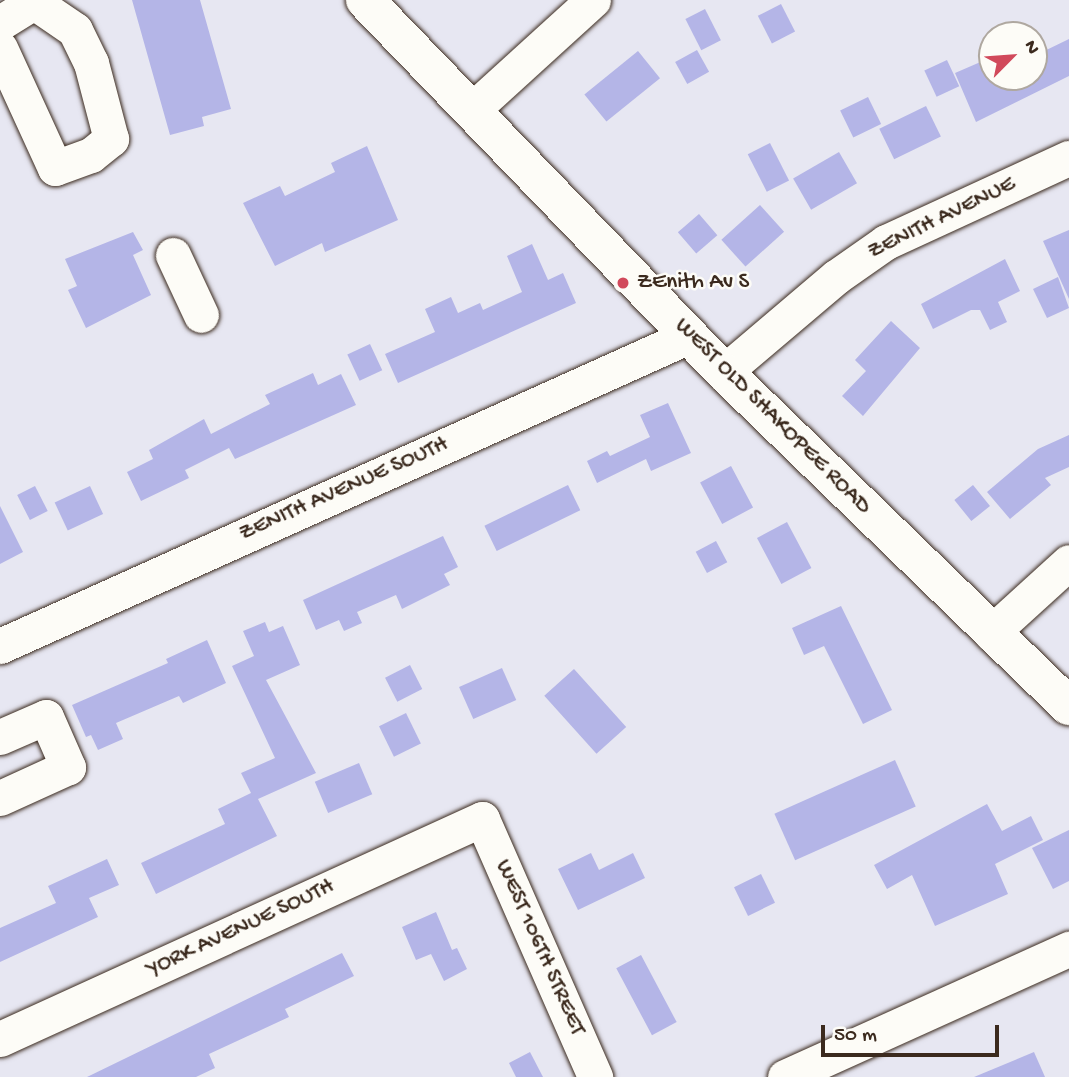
<!DOCTYPE html>
<style>
body{margin:0}
#map{position:relative;width:1069px;height:1077px;overflow:hidden;background:#e7e7f2;font-family:"Gochi Hand",sans-serif}
div>[style]{position:absolute}
.building>*{inset:0;background:#b4b5e7;transform-origin:0 0}
.roads{filter:drop-shadow(0 0 2px #3b2a1e) drop-shadow(0 0 2px #3b2a1e)}
.minor>*{height:35px;margin:-17.5px;padding:0 17.5px;transform-origin:17.5px;border-radius:17.5px;background:#fdfcf7}
.major>*{height:38px;margin:-19px;padding:0 19px;transform-origin:19px;border-radius:19px;background:#fdfcf7}
.dots>*{width:19px;height:19px;translate:-50% -50%;box-sizing:border-box;border:4px solid #fdfcf7;border-radius:50%}
span{translate:-50% -50%;white-space:nowrap;text-align:center;line-height:1.15;-webkit-text-stroke:5px #fdfcf7;paint-order:stroke}
.street-label{font-size:23px;color:#3b2a1e}
.poi-label{font-size:23px;color:#3b2a1e}
.left{translate:0 -50%;text-align:left}
.north{position:absolute;left:978px;top:21px;width:70px;height:70px;box-sizing:border-box;background:#fdfcf7;border:2px solid #afa8a0;border-radius:50%;rotate:65deg;font-size:19px;font-weight:700;line-height:28px;text-align:center;color:#3b2a1e}
.north::after{content:'';display:block;margin:auto;width:24px;height:32px;background:#d1495b;clip-path:polygon(50% 0,100% 100%,50% 72%,0 100%)}
.scale{position:absolute;left:821px;top:1025px;width:178px;height:32px;box-sizing:border-box;border:4px solid #3b2a1e;border-top:0;padding-left:9px;font-size:21px;line-height:24px;white-space:nowrap;color:#3b2a1e;-webkit-text-stroke:5px #fdfcf7;paint-order:stroke}
</style>
<div id="map">
<div class="building">
<i style="clip-path:polygon(132px 0,200px 0,231px 109px,202px 117px,204px 126px,170px 135px)"></i>
<i style="left:781px;top:4px;width:31px;height:26px;rotate:63deg"></i>
<i style="left:705px;top:9px;width:35px;height:22px;rotate:63deg"></i>
<i style="clip-path:polygon(1069px 39px,1069px 76px,976px 122px,955px 73px,992px 57px,992px 77px,1034px 77px,1034px 56px)"></i>
<i style="left:697px;top:50px;width:25px;height:25px;rotate:61deg"></i>
<i style="left:638px;top:51px;width:35px;height:69px;rotate:51deg"></i>
<i style="left:947px;top:60px;width:29px;height:25px;rotate:65deg"></i>
<i style="left:868px;top:97px;width:30px;height:31px;rotate:64deg"></i>
<i style="left:926px;top:106px;width:34px;height:52px;rotate:64deg"></i>
<i style="left:770px;top:143px;width:42px;height:25px;rotate:63deg"></i>
<i style="clip-path:polygon(367px 146px,398px 220px,325px 252px,322px 243px,275px 266px,243px 203px,280px 186px,285px 196px,335px 172px,331px 163px)"></i>
<i style="left:839px;top:152px;width:36px;height:53px;rotate:60deg"></i>
<i style="left:760px;top:205px;width:36px;height:52px;rotate:48deg"></i>
<i style="left:699px;top:214px;width:28px;height:28px;rotate:49deg"></i>
<i style="clip-path:polygon(1069px 230px,1069px 299px,1043px 241px)"></i>
<i style="clip-path:polygon(133px 232px,143px 250px,133px 255px,151px 295px,86px 328px,68px 290px,77px 286px,65px 259px)"></i>
<i style="clip-path:polygon(532px 244px,548px 280px,563px 273px,576px 303px,398px 383px,385px 354px,435px 332px,425px 309px,451px 297px,458px 313px,480px 303px,483px 310px,522px 292px,507px 256px)"></i>
<i style="clip-path:polygon(1005px 259px,1020px 291px,998px 302px,1007px 322px,990px 330px,980px 310px,971px 310px,933px 329px,921px 304px)"></i>
<i style="clip-path:polygon(1058px 277px,1069px 308px,1047px 318px,1033px 289px)"></i>
<i style="clip-path:polygon(891px 321px,920px 348px,863px 416px,842px 396px,866px 371px,855px 360px)"></i>
<i style="left:370px;top:344px;width:29px;height:25px;rotate:65deg"></i>
<i style="clip-path:polygon(313px 373px,318px 385px,341px 374px,356px 405px,235px 459px,229px 448px,185px 470px,189px 478px,141px 501px,127px 472px,153px 459px,149px 450px,204px 419px,211px 434px,270px 404px,265px 395px)"></i>
<i style="clip-path:polygon(668px 403px,691px 453px,651px 471px,646px 459px,597px 483px,587px 461px,607px 451px,610px 456px,650px 437px,640px 415px)"></i>
<i style="clip-path:polygon(1069px 435px,1069px 467px,1045px 478px,1051px 485px,1010px 519px,987px 492px,1038px 449px)"></i>
<i style="left:731px;top:466px;width:47px;height:35px;rotate:62deg"></i>
<i style="left:568px;top:485px;width:28px;height:93px;rotate:64deg"></i>
<i style="left:973px;top:485px;width:27px;height:24px;rotate:51deg"></i>
<i style="left:35px;top:486px;width:28px;height:20px;rotate:63deg"></i>
<i style="left:90px;top:486px;width:31px;height:39px;rotate:65deg"></i>
<i style="clip-path:polygon(0 506px,23px 552px,0 564px)"></i>
<i style="left:787px;top:522px;width:52px;height:34px;rotate:62deg"></i>
<i style="clip-path:polygon(443px 536px,458px 567px,444px 574px,450px 585px,402px 609px,396px 595px,357px 612px,362px 623px,344px 631px,339px 620px,316px 630px,303px 600px)"></i>
<i style="left:716px;top:541px;width:24px;height:23px;rotate:62deg"></i>
<i style="clip-path:polygon(841px 606px,892px 710px,863px 724px,824px 646px,804px 655px,792px 628px)"></i>
<i style="clip-path:polygon(265px 622px,269px 632px,283px 626px,300px 665px,266px 680px,316px 773px,258px 799px,277px 836px,156px 894px,141px 863px,225px 824px,218px 809px,251px 793px,241px 773px,275px 758px,232px 666px,254px 656px,243px 631px)"></i>
<i style="clip-path:polygon(207px 640px,226px 683px,183px 703px,179px 696px,116px 723px,123px 739px,98px 750px,91px 735px,86px 737px,72px 705px,168px 663px,166px 659px)"></i>
<i style="left:410px;top:665px;width:27px;height:28px;rotate:63deg"></i>
<i style="left:502px;top:668px;width:35px;height:47px;rotate:66deg"></i>
<i style="left:574px;top:669px;width:78px;height:40px;rotate:48deg"></i>
<i style="left:406px;top:713px;width:34px;height:30px;rotate:64deg"></i>
<i style="left:895px;top:760px;width:51px;height:132px;rotate:66deg"></i>
<i style="left:359px;top:763px;width:34px;height:48px;rotate:67deg"></i>
<i style="clip-path:polygon(987px 804px,1002px 831px,1031px 816px,1043px 840px,995px 864px,1008px 894px,935px 926px,912px 875px,887px 889px,874px 865px)"></i>
<i style="clip-path:polygon(1069px 830px,1069px 881px,1053px 889px,1032px 848px)"></i>
<i style="clip-path:polygon(591px 853px,599px 870px,633px 853px,645px 878px,578px 910px,558px 869px)"></i>
<i style="clip-path:polygon(107px 859px,119px 885px,89px 898px,98px 917px,0 962px,0 928px,56px 903px,48px 886px)"></i>
<i style="left:761px;top:874px;width:32px;height:30px;rotate:64deg"></i>
<i style="clip-path:polygon(436px 912px,452px 950px,457px 948px,467px 969px,444px 981px,431px 954px,416px 960px,402px 927px)"></i>
<i style="clip-path:polygon(342px 953px,354px 976px,285px 1009px,289px 1017px,209px 1054px,215px 1068px,196px 1077px,87px 1077px)"></i>
<i style="left:641px;top:955px;width:76px;height:28px;rotate:62deg"></i>
<i style="clip-path:polygon(530px 1052px,543px 1077px,516px 1077px,509px 1063px)"></i>
<i style="clip-path:polygon(1034px 1052px,1045px 1077px,974px 1077px)"></i>
</div>
<div class="roads">
<div class="minor">
<i style="left:0;top:23px;width:38px;rotate:-32deg"></i>
<i style="left:0;top:48px;width:132px;rotate:65.4deg"></i>
<i style="left:55px;top:168px;width:38px;rotate:-20deg"></i>
<i style="left:91px;top:155px;width:26px;rotate:-39deg"></i>
<i style="left:111px;top:139px;width:79px;rotate:-104.7deg"></i>
<i style="left:91px;top:63px;width:37px;rotate:-116deg"></i>
<i style="left:75px;top:30px;width:53px;rotate:-145.7deg"></i>
<i style="left:471px;top:111px;width:165px;rotate:-42.3deg"></i>
<i style="left:173px;top:255px;width:66px;rotate:65deg"></i>
<i style="left:724px;top:372px;width:147px;rotate:-40.3deg"></i>
<i style="left:836px;top:277px;width:61px;rotate:-35deg"></i>
<i style="left:886px;top:242px;width:201px;rotate:-24.7deg"></i>
<i style="left:991px;top:633px;width:105px;rotate:-42.3deg"></i>
<i style="left:0;top:646px;width:756px;rotate:-24.22deg"></i>
<i style="left:0;top:737px;width:50px;rotate:-23.5deg"></i>
<i style="left:46px;top:717px;width:55px;rotate:66.3deg"></i>
<i style="left:68px;top:767px;width:75px;rotate:155.5deg"></i>
<i style="left:0;top:1039px;width:530px;rotate:-24.53deg"></i>
<i style="left:482px;top:819px;width:282px;rotate:66.3deg"></i>
<i style="left:785px;top:1077px;width:312px;rotate:-24.3deg"></i>
</div>
<div class="major">
<i style="left:365px;top:0;width:517px;rotate:46.02deg"></i>
<i style="left:724px;top:372px;width:480px;rotate:44.1deg"></i>
</div>
</div>
<div class="dots">
<i style="left:623px;top:283px;background:#d1495b"></i>
</div>
<div class="street-label">
<span style="left:942px;top:219px;rotate:-26deg">ZENITH AVENUE</span>
<span style="left:772px;top:417px;rotate:45deg">WEST OLD SHAKOPEE ROAD</span>
<span style="left:344px;top:490px;rotate:-24deg">ZENITH AVENUE SOUTH</span>
<span style="left:241px;top:929px;rotate:-25deg">YORK AVENUE SOUTH</span>
<span style="left:539px;top:948px;rotate:66deg">WEST 106TH STREET</span>
</div>
<div class="poi-label">
<span class="left" style="left:637px;top:283px">ZEnith Av S</span>
</div>
<div class="north">N</div>
<div class="scale">50 m</div>
</div>
